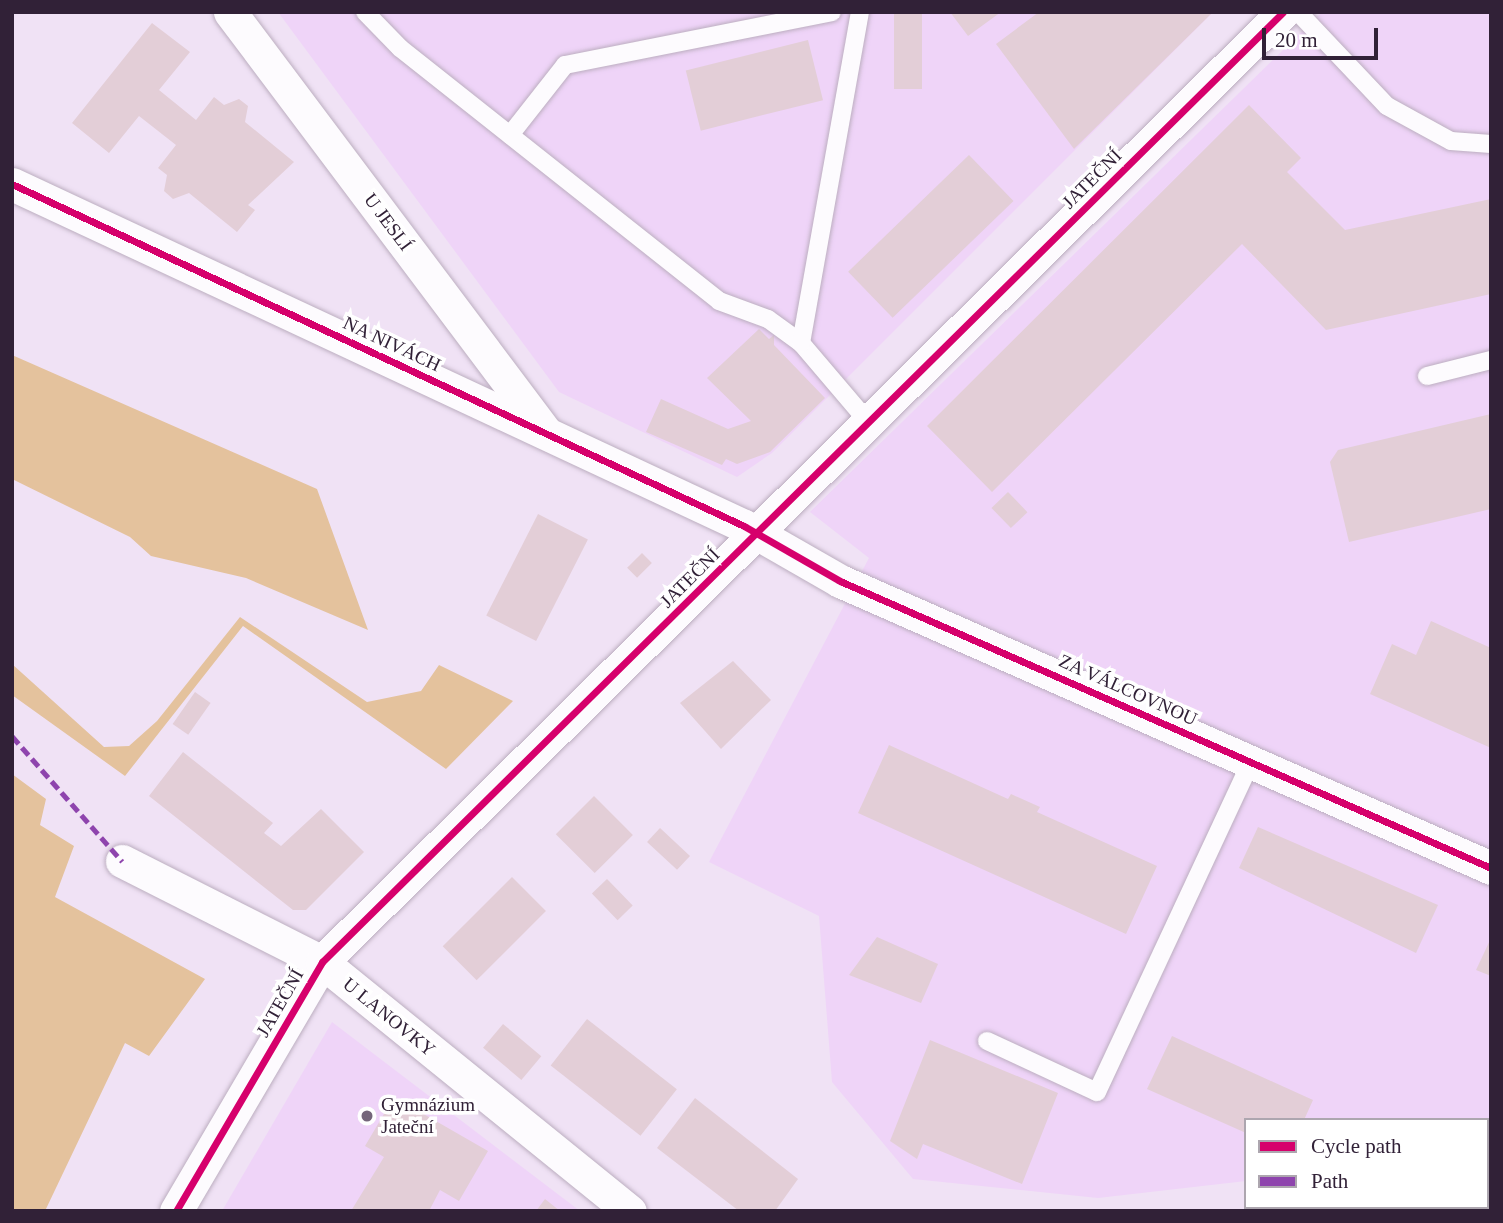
<!DOCTYPE html>
<meta charset="utf-8">
<style>
body{margin:0}
#map{position:relative;width:1503px;height:1223px;overflow:hidden;background:#f0e2f5;font-family:Georgia,serif}
div>[style]{position:absolute}
.built>*{inset:0;background:#efd4f8}
.green>*{inset:0;background:#e4c29d}
.building>*{inset:0;background:#e3ced7;transform-origin:0 0}
.roads{filter:drop-shadow(0 0 2px #bcaec0) drop-shadow(0 0 2px #bcaec0)}
.service>*{height:18px;margin:-9px;padding:0 9px;transform-origin:9px;border-radius:9px;background:#fdfbfe}
.minor>*{height:33px;margin:-16.5px;padding:0 16.5px;transform-origin:16.5px;border-radius:16.5px;background:#fdfbfe}
.quiet>*{height:5px;margin-top:-2.5px;transform-origin:0;background:repeating-linear-gradient(90deg,#8e44ad 0 10px,transparent 0 15px)}
.cycleway>*{height:7px;margin:-3.5px;padding:0 3.5px;transform-origin:3.5px;border-radius:3.5px;background:#d6006c}
.dots>*{width:19px;height:19px;translate:-50% -50%;box-sizing:border-box;border:4px solid #fff;border-radius:50%}
span{translate:-50% -50%;white-space:nowrap;text-align:center;line-height:1.15;-webkit-text-stroke:7px #fff;paint-order:stroke}
.street-label{font-size:19px;color:#312137}
.poi-label{font-size:19px;color:#312137}
.left{translate:0 -50%;text-align:left}
.frame{position:absolute;inset:0;border:14px solid #312137;pointer-events:none}
.legend{position:absolute;left:1244px;top:1118px;width:245px;height:91px;box-sizing:border-box;background:#fff;border:2px solid #ada6af;margin:0;padding:9px 12px;list-style:none;font-size:21px;color:#312137}
.legend li{display:flex;align-items:center;gap:14px;height:35px}
.legend b{width:35px;border:2px solid #ada6af}
.scale{position:absolute;left:1262px;top:28px;width:116px;height:32px;box-sizing:border-box;border:4px solid #312137;border-top:0;padding-left:9px;font-size:21px;line-height:24px;white-space:nowrap;color:#312137;-webkit-text-stroke:5px #fff;paint-order:stroke}
</style>
<div id="map">
<div class="built">
<i style="clip-path:polygon(278px 12px,1213px 12px,772px 453px,737px 477px,559px 392px)"></i>
<i style="clip-path:polygon(1322px 12px,1491px 12px,1491px 1151px,1487px 1120px,1246px 1120px,1246px 1181px,1098px 1198px,913px 1179px,832px 1082px,819px 916px,709px 862px,869px 558px,810px 512px)"></i>
<i style="clip-path:polygon(332px 1022px,580px 1211px,222px 1211px)"></i>
</div>
<div class="green">
<i style="clip-path:polygon(12px 355px,317px 489px,368px 630px,246px 578px,151px 556px,130px 537px,12px 479px)"></i>
<i style="clip-path:polygon(240px 617px,367px 702px,421px 691px,439px 665px,513px 701px,446px 769px,243px 626px,125px 776px,12px 695px,12px 664px,104px 747px,129px 746px,157px 721px)"></i>
<i style="clip-path:polygon(12px 774px,46px 799px,40px 825px,74px 846px,55px 897px,205px 979px,149px 1056px,125px 1043px,45px 1211px,12px 1211px)"></i>
</div>
<div class="building">
<i style="left:894px;top:12px;width:28px;height:77px"></i>
<i style="clip-path:polygon(950px 12px,1001px 12px,968px 36px)"></i>
<i style="clip-path:polygon(1039px 12px,1213px 12px,1074px 149px,996px 44px)"></i>
<i style="clip-path:polygon(152px 23px,190px 52px,159px 90px,196px 120px,214px 97px,224px 105px,239px 99px,248px 106px,245px 122px,294px 162px,248px 205px,255px 210px,237px 232px,189px 193px,173px 199px,164px 191px,167px 175px,158px 168px,176px 145px,139px 116px,109px 153px,72px 123px)"></i>
<i style="left:808px;top:40px;width:62px;height:126px;rotate:76deg"></i>
<i style="clip-path:polygon(1249px 105px,1301px 158px,1287px 172px,1345px 230px,1491px 199px,1491px 294px,1326px 330px,1242px 244px,992px 492px,927px 426px)"></i>
<i style="left:969px;top:155px;width:64px;height:168px;rotate:46deg"></i>
<i style="clip-path:polygon(759px 329px,769px 339px,774px 335px,774px 345px,825px 398px,770px 452px,737px 464px,726px 459px,722px 465px,646px 432px,661px 399px,728px 429px,751px 421px,707px 378px)"></i>
<i style="clip-path:polygon(1491px 414px,1491px 509px,1349px 542px,1330px 462px,1338px 450px)"></i>
<i style="left:1008px;top:492px;width:28px;height:23px;rotate:46deg"></i>
<i style="left:538px;top:514px;width:56px;height:114px;rotate:27deg"></i>
<i style="left:642px;top:553px;width:14px;height:21px;rotate:45deg"></i>
<i style="clip-path:polygon(1431px 621px,1491px 648px,1491px 748px,1370px 694px,1392px 644px,1416px 655px)"></i>
<i style="clip-path:polygon(733px 661px,771px 700px,721px 749px,680px 703px)"></i>
<i style="left:195px;top:692px;width:19px;height:39px;rotate:35deg"></i>
<i style="clip-path:polygon(889px 745px,1008px 799px,1011px 794px,1040px 807px,1037px 812px,1157px 866px,1126px 934px,858px 813px)"></i>
<i style="clip-path:polygon(183px 752px,273px 823px,264px 833px,281px 846px,321px 809px,364px 852px,306px 910px,293px 910px,149px 796px)"></i>
<i style="left:594px;top:796px;width:55px;height:54px;rotate:45deg"></i>
<i style="clip-path:polygon(1258px 827px,1438px 905px,1416px 953px,1239px 868px)"></i>
<i style="left:660px;top:828px;width:41px;height:19px;rotate:43deg"></i>
<i style="left:512px;top:877px;width:48px;height:98px;rotate:45deg"></i>
<i style="left:607px;top:879px;width:37px;height:21px;rotate:46deg"></i>
<i style="clip-path:polygon(877px 937px,938px 964px,921px 1003px,849px 975px)"></i>
<i style="clip-path:polygon(1491px 938px,1491px 976px,1476px 970px)"></i>
<i style="left:587px;top:1019px;width:114px;height:59px;rotate:38deg"></i>
<i style="left:503px;top:1024px;width:50px;height:31px;rotate:40deg"></i>
<i style="clip-path:polygon(1172px 1036px,1313px 1100px,1304px 1120px,1246px 1120px,1246px 1133px,1147px 1089px)"></i>
<i style="clip-path:polygon(930px 1040px,1058px 1093px,1022px 1184px,923px 1144px,917px 1159px,890px 1141px)"></i>
<i style="clip-path:polygon(394px 1097px,488px 1151px,459px 1201px,440px 1190px,429px 1211px,351px 1211px,384px 1157px,365px 1146px)"></i>
<i style="clip-path:polygon(695px 1098px,798px 1179px,775px 1211px,739px 1211px,657px 1148px)"></i>
<i style="clip-path:polygon(545px 1199px,560px 1211px,536px 1211px)"></i>
</div>
<div class="roads">
<div class="service">
<i style="left:365px;top:12px;width:50px;rotate:45.8deg"></i>
<i style="left:400px;top:48px;width:407px;rotate:38.4deg"></i>
<i style="left:719px;top:301px;width:52px;rotate:20.2deg"></i>
<i style="left:768px;top:319px;width:41px;rotate:36deg"></i>
<i style="left:801px;top:343px;width:105px;rotate:49.6deg"></i>
<i style="left:1298px;top:12px;width:129px;rotate:46.6deg"></i>
<i style="left:1387px;top:106px;width:73px;rotate:28.7deg"></i>
<i style="left:1451px;top:141px;width:40px;rotate:4.3deg"></i>
<i style="left:510px;top:135px;width:89px;rotate:-51.8deg"></i>
<i style="left:565px;top:65px;width:272px;rotate:-11.2deg"></i>
<i style="left:801px;top:343px;width:336px;rotate:-79.9deg"></i>
<i style="left:1427px;top:376px;width:66px;rotate:-14deg"></i>
<i style="left:987px;top:1041px;width:121px;rotate:24.9deg"></i>
<i style="left:1097px;top:1092px;width:364px;rotate:-65deg"></i>
</div>
<div class="minor">
<i style="left:230px;top:12px;width:523px;rotate:53.09deg"></i>
<i style="left:12px;top:184px;width:808px;rotate:25.04deg"></i>
<i style="left:744px;top:526px;width:111px;rotate:29.8deg"></i>
<i style="left:840px;top:581px;width:711px;rotate:23.79deg"></i>
<i style="left:122px;top:861px;width:224px;rotate:26.8deg"></i>
<i style="left:322px;top:962px;width:396px;rotate:39deg"></i>
<i style="left:176px;top:1211px;width:289px;rotate:-59.6deg"></i>
<i style="left:322px;top:962px;width:1351px;rotate:-44.67deg"></i>
</div>
</div>
<div class="quiet">
<i style="left:12px;top:736px;width:167px;rotate:48.7deg"></i>
</div>
<div class="cycleway">
<i style="left:12px;top:184px;width:808px;rotate:25.04deg"></i>
<i style="left:744px;top:526px;width:111px;rotate:29.8deg"></i>
<i style="left:840px;top:581px;width:711px;rotate:23.79deg"></i>
<i style="left:176px;top:1211px;width:289px;rotate:-59.6deg"></i>
<i style="left:322px;top:962px;width:1351px;rotate:-44.67deg"></i>
</div>
<div class="dots">
<i style="left:367px;top:1116px;background:#74657a"></i>
</div>
<div class="street-label">
<span style="left:1092px;top:179px;rotate:-45deg">JATEČNÍ</span>
<span style="left:388px;top:222px;rotate:53deg">U JESLÍ</span>
<span style="left:392px;top:344px;rotate:25deg">NA NIVÁCH</span>
<span style="left:690px;top:578px;rotate:-45deg">JATEČNÍ</span>
<span style="left:1128px;top:690px;rotate:24deg">ZA VÁLCOVNOU</span>
<span style="left:280px;top:1003px;rotate:-60deg">JATEČNÍ</span>
<span style="left:389px;top:1017px;rotate:39deg">U LANOVKY</span>
</div>
<div class="poi-label">
<span class="left" style="left:381px;top:1116px">Gymnázium<br>Jateční</span>
</div>
<div class="frame"></div>
<ul class="legend">
<li><b style="height:9px;background:#d6006c"></b>Cycle path</li>
<li><b style="height:9px;background:#8e44ad"></b>Path</li>
</ul>
<div class="scale">20 m</div>
</div>
